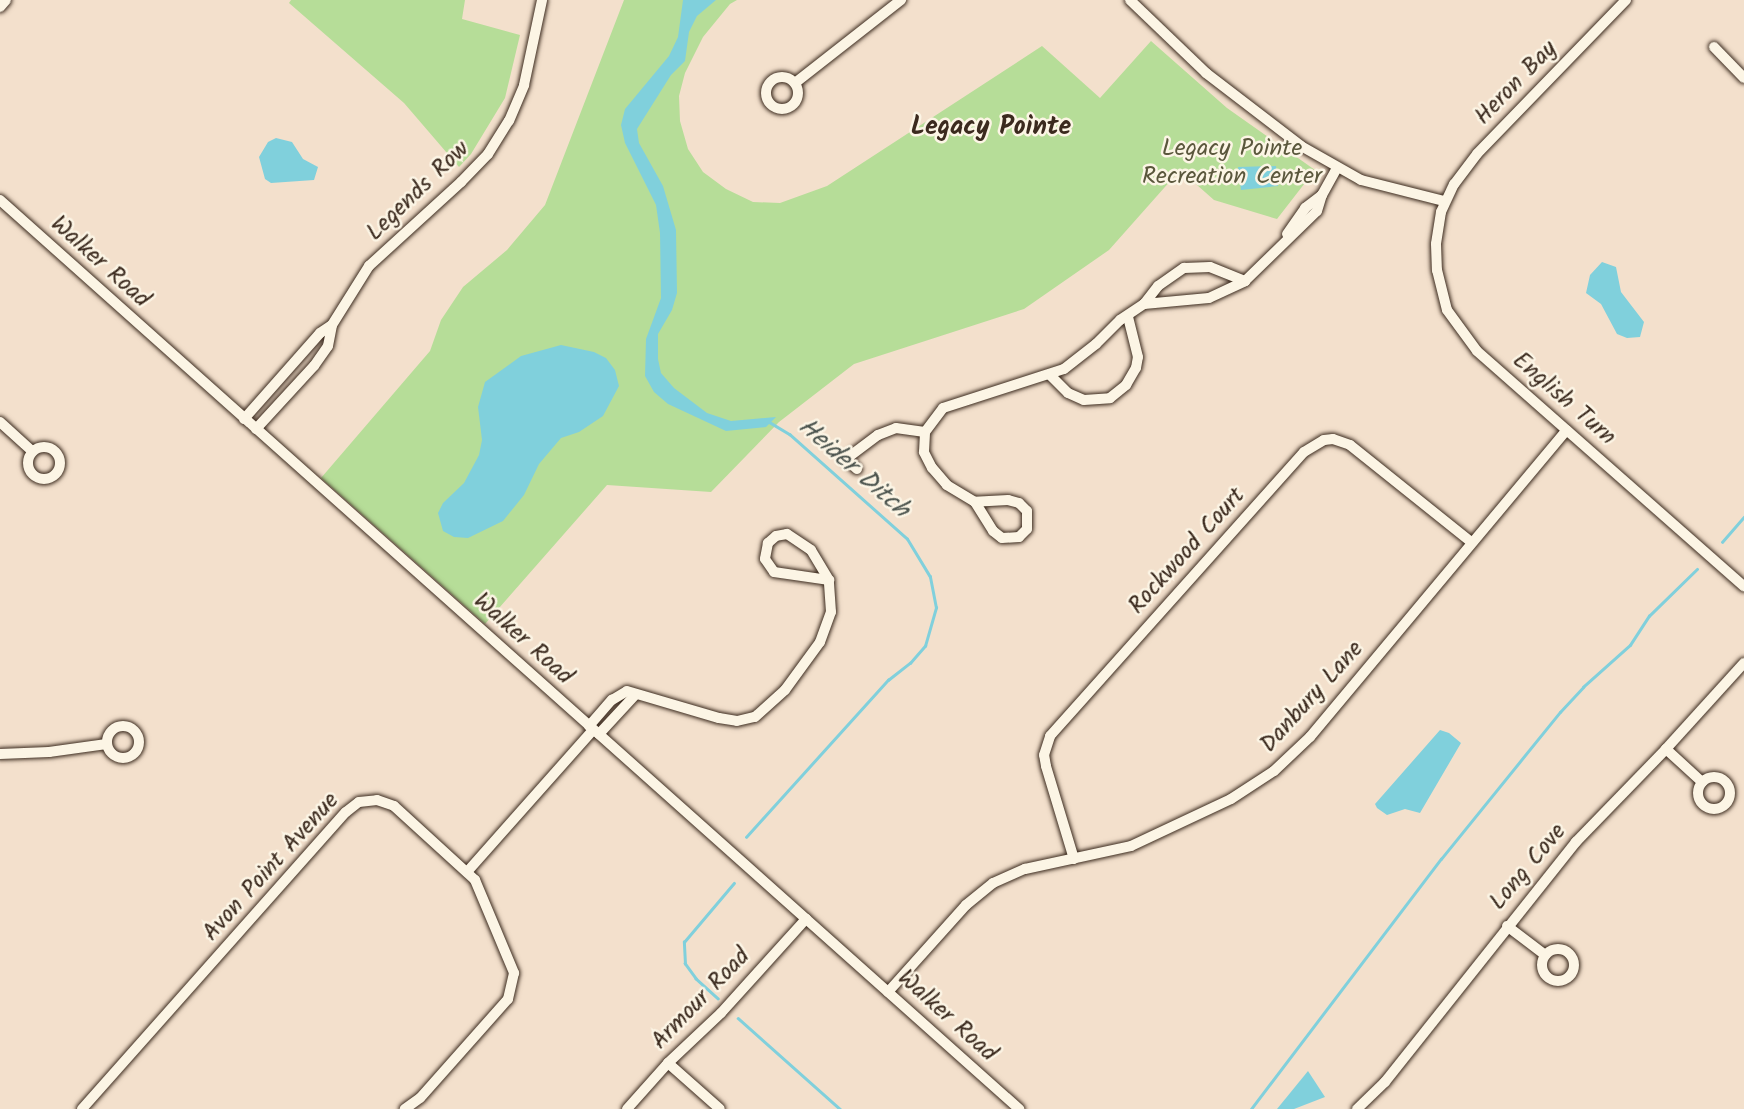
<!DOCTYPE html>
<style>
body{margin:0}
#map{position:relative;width:1744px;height:1109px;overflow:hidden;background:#f3e0cc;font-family:Kalam,sans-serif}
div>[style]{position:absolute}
.green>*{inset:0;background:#b6dd98}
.water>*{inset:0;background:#80d0dc}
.stream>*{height:2.5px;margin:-1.25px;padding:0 1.25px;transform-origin:1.25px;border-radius:1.25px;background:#80d0dc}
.roads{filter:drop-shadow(0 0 2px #3b2a1e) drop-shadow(0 0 2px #3b2a1e)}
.minor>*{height:10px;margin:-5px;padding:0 5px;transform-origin:5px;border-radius:5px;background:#fcf5e5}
.minor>.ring{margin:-5px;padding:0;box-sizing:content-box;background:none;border:10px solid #fcf5e5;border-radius:50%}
span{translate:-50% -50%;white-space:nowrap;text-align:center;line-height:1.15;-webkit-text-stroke:5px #fcf5e5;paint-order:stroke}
.street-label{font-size:24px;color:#3b2a1e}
.park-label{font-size:24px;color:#5a573c}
.neighbourhood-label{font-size:26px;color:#3b2a1e;font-weight:700}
.water-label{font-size:26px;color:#4c544e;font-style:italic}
</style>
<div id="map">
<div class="green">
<i style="clip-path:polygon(291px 0,465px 0,462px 19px,520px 35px,505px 98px,471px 154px,459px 167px,404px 103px,289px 3px)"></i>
<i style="clip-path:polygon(624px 0,737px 0,730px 4px,703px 37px,685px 73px,679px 96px,680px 121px,688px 149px,703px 172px,726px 189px,753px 202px,780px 203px,827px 186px,1042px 46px,1100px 98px,1151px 41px,1227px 108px,1315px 170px,1277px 219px,1214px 200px,1180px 170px,1109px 250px,1024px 309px,854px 364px,779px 422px,711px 492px,607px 485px,485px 624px,321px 478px,430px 351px,441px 320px,463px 287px,507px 250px,545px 205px)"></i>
</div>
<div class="water">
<i style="clip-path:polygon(683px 0,716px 0,697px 16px,689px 32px,685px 61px,671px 75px,637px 129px,639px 143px,663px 186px,676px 230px,677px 293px,672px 310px,658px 334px,658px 359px,661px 373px,674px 388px,707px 413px,731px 421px,776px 417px,766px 427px,726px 431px,668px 404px,654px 392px,645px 376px,646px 339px,661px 298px,660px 233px,656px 205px,625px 143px,621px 125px,625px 109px,669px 56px,678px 37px)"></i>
<i style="clip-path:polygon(276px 138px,292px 142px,303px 159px,318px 167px,314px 180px,271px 183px,265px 179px,259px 157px,268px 142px)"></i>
<i style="clip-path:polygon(1276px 166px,1278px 186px,1241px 190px,1238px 167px)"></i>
<i style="clip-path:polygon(1602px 262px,1616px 267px,1621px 292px,1644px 322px,1640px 337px,1627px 338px,1617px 334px,1601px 304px,1586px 293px,1590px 275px)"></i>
<i style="clip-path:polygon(561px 345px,594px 352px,606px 358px,615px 370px,619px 386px,603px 416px,579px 432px,561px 438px,539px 464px,524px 495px,503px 521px,468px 538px,454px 537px,443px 531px,438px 513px,443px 503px,464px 483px,479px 455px,482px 440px,478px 407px,485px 382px,521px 356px)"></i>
<i style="clip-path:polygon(1440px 730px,1449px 733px,1461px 743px,1420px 813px,1405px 809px,1387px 815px,1377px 808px,1375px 804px)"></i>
<i style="clip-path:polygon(1308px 1071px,1325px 1097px,1294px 1109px,1277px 1109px)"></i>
</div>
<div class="stream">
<i style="left:1722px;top:542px;width:33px;rotate:-49deg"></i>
<i style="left:746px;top:837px;width:212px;rotate:-47.9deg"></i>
<i style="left:888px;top:680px;width:28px;rotate:-38deg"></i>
<i style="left:910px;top:663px;width:23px;rotate:-49deg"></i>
<i style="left:925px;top:646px;width:40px;rotate:-74deg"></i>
<i style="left:936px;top:608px;width:32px;rotate:-101deg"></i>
<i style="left:930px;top:577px;width:44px;rotate:-121.2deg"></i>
<i style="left:907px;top:539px;width:157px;rotate:-138.4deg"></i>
<i style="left:790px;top:435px;width:26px;rotate:-149deg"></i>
<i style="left:718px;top:999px;width:30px;rotate:-138deg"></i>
<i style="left:696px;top:979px;width:19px;rotate:-126deg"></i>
<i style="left:685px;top:964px;width:22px;rotate:-93deg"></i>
<i style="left:684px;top:942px;width:77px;rotate:-49.7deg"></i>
<i style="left:738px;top:1018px;width:137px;rotate:41.7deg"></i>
<i style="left:1251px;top:1109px;width:314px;rotate:-52.8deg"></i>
<i style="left:1441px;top:859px;width:189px;rotate:-51deg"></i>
<i style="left:1560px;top:712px;width:34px;rotate:-47deg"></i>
<i style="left:1583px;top:687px;width:63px;rotate:-41.8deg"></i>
<i style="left:1630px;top:645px;width:35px;rotate:-57deg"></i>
<i style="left:1649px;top:616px;width:67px;rotate:-44.4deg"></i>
</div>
<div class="roads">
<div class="minor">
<i style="left:1130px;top:0;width:105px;rotate:43.8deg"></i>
<i style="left:1206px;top:73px;width:120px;rotate:37.5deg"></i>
<i style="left:1301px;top:146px;width:69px;rotate:29.5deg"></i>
<i style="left:1361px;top:180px;width:86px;rotate:14.2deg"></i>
<i style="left:1626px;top:0;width:214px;rotate:134.1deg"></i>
<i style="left:1477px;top:154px;width:38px;rotate:127deg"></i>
<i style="left:1454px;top:184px;width:31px;rotate:115deg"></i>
<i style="left:1441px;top:212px;width:32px;rotate:99deg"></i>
<i style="left:1436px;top:244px;width:26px;rotate:88deg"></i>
<i style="left:1437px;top:270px;width:41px;rotate:76deg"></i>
<i style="left:1447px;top:310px;width:51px;rotate:53.8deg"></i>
<i style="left:1477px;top:351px;width:356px;rotate:41.4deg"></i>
<i style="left:0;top:7px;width:9px;rotate:-49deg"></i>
<i style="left:1714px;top:47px;width:43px;rotate:45.9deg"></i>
<i class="ring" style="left:766px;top:77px;width:22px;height:22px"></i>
<i style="left:795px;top:83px;width:135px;rotate:-38.1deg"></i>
<i style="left:0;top:200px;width:1366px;rotate:41.73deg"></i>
<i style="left:1287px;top:234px;width:32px;rotate:-55deg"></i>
<i style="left:1305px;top:208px;width:21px;rotate:-37deg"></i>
<i style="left:1144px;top:304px;width:65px;rotate:-5.3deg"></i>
<i style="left:1209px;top:298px;width:40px;rotate:-25deg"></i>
<i style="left:1245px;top:281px;width:100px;rotate:-44.2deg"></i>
<i style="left:1317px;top:211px;width:17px;rotate:-73deg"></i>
<i style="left:1322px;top:195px;width:31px;rotate:-61deg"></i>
<i style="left:1051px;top:376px;width:24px;rotate:45deg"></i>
<i style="left:1068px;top:393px;width:17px;rotate:24deg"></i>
<i style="left:1084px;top:400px;width:26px;rotate:-4deg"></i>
<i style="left:1110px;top:398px;width:21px;rotate:-39deg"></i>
<i style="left:1126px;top:385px;width:20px;rotate:-60deg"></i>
<i style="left:1136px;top:368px;width:11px;rotate:-80deg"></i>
<i style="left:1138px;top:357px;width:41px;rotate:-104deg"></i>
<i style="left:244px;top:419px;width:115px;rotate:-48.5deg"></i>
<i style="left:320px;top:333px;width:14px;rotate:-34deg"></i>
<i style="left:0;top:422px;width:43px;rotate:42.2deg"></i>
<i style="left:256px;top:429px;width:86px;rotate:-47.4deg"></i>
<i style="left:314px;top:366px;width:24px;rotate:-55deg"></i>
<i style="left:328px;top:346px;width:21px;rotate:-79deg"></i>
<i style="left:332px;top:325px;width:70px;rotate:-57.9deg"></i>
<i style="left:369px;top:266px;width:125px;rotate:-42.4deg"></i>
<i style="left:461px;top:182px;width:39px;rotate:-46deg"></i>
<i style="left:488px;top:154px;width:39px;rotate:-58deg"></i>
<i style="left:509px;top:121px;width:39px;rotate:-67deg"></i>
<i style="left:524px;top:85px;width:87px;rotate:-78deg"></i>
<i class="ring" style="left:28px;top:447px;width:22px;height:22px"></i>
<i style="left:857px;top:469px;width:15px;rotate:-138deg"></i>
<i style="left:846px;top:459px;width:40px;rotate:-37deg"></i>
<i style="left:878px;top:435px;width:19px;rotate:-21deg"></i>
<i style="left:896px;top:428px;width:29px;rotate:8deg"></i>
<i style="left:975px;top:502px;width:34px;rotate:58deg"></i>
<i style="left:993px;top:531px;width:11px;rotate:38deg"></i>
<i style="left:1002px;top:538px;width:17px;rotate:-3deg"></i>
<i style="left:1019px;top:537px;width:11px;rotate:-45deg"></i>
<i style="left:1027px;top:529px;width:18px;rotate:-90deg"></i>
<i style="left:1027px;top:511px;width:11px;rotate:-135deg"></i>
<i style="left:1019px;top:503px;width:11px;rotate:-165deg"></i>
<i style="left:1008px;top:500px;width:33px;rotate:177deg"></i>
<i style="left:975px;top:502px;width:33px;rotate:-149deg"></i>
<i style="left:947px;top:485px;width:23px;rotate:-131deg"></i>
<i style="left:932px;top:468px;width:18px;rotate:-117deg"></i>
<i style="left:924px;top:452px;width:20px;rotate:-87deg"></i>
<i style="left:925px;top:432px;width:30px;rotate:-53deg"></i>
<i style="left:943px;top:408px;width:127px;rotate:-17.9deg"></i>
<i style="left:1064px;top:369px;width:41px;rotate:-38deg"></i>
<i style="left:1096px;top:344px;width:34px;rotate:-45deg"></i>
<i style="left:1120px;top:320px;width:29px;rotate:-34deg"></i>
<i style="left:1144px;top:304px;width:23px;rotate:-52deg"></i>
<i style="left:1158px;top:286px;width:32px;rotate:-35deg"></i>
<i style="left:1184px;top:268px;width:26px;rotate:-2deg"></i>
<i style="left:1210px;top:267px;width:38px;rotate:22deg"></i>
<i class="ring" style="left:107px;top:726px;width:22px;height:22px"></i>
<i style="left:589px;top:726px;width:35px;rotate:-49deg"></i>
<i style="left:612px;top:700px;width:17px;rotate:-31deg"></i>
<i style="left:627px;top:691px;width:96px;rotate:16.4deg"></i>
<i style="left:719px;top:718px;width:18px;rotate:9deg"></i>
<i style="left:737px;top:721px;width:18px;rotate:-13deg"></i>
<i style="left:755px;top:717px;width:40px;rotate:-42deg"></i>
<i style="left:785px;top:690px;width:59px;rotate:-53.9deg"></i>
<i style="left:820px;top:642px;width:32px;rotate:-70deg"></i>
<i style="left:831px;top:612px;width:32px;rotate:-94deg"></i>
<i style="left:829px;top:580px;width:35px;rotate:-121deg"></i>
<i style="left:811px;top:550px;width:29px;rotate:-146deg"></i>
<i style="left:787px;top:534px;width:11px;rotate:170deg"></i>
<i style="left:776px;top:536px;width:11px;rotate:139deg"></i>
<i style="left:768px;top:543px;width:16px;rotate:101deg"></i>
<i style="left:765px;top:559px;width:16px;rotate:55deg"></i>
<i style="left:774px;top:572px;width:56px;rotate:8.3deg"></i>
<i style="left:599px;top:734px;width:54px;rotate:-47.2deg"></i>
<i style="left:1666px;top:749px;width:49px;rotate:42.5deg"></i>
<i style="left:0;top:754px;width:49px;rotate:-2.3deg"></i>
<i style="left:49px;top:752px;width:58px;rotate:-8deg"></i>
<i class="ring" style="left:1698px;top:777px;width:22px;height:22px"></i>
<i style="left:1074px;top:859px;width:97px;rotate:-106.8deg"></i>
<i style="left:1046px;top:766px;width:11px;rotate:-100deg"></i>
<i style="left:1044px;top:755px;width:20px;rotate:-72deg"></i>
<i style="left:1050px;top:736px;width:381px;rotate:-48.2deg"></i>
<i style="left:1304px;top:452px;width:23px;rotate:-31deg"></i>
<i style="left:1324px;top:440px;width:9px;rotate:-6deg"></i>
<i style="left:1333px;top:439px;width:18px;rotate:19deg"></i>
<i style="left:1350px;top:445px;width:155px;rotate:38.7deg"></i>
<i style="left:467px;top:872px;width:190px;rotate:-48.4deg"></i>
<i style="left:1507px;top:926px;width:48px;rotate:37.3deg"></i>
<i class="ring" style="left:1542px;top:949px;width:22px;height:22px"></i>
<i style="left:888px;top:992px;width:117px;rotate:-48.1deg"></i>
<i style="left:966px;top:905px;width:35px;rotate:-39deg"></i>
<i style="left:993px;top:883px;width:35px;rotate:-24deg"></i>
<i style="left:1025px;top:869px;width:108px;rotate:-12.2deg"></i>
<i style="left:1131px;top:846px;width:110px;rotate:-25.2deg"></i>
<i style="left:1231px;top:799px;width:51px;rotate:-33.1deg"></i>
<i style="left:1274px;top:771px;width:50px;rotate:-43.4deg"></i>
<i style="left:1310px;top:737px;width:400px;rotate:-50.1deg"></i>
<i style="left:668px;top:1063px;width:69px;rotate:41.5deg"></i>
<i style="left:82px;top:1109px;width:397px;rotate:-48.4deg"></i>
<i style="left:346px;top:812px;width:16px;rotate:-38deg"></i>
<i style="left:359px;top:802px;width:18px;rotate:-6deg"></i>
<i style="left:377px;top:800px;width:18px;rotate:19deg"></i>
<i style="left:394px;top:806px;width:110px;rotate:42.4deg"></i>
<i style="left:475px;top:880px;width:101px;rotate:67.2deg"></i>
<i style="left:514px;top:973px;width:27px;rotate:103deg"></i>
<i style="left:508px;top:999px;width:132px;rotate:131.6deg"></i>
<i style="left:420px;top:1098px;width:19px;rotate:144deg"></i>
<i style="left:627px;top:1109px;width:62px;rotate:-48.3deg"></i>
<i style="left:668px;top:1063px;width:73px;rotate:-43.3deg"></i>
<i style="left:721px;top:1013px;width:127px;rotate:-47.9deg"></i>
<i style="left:1357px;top:1109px;width:39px;rotate:-44deg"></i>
<i style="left:1385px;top:1082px;width:307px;rotate:-51.5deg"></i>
<i style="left:1576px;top:842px;width:129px;rotate:-45.9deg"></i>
<i style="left:1666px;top:749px;width:116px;rotate:-47.8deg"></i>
</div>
</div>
<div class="street-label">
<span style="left:1516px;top:83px;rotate:-46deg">Heron Bay</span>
<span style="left:418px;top:191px;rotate:-44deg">Legends Row</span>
<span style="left:100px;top:262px;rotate:42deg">Walker Road</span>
<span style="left:1564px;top:399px;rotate:41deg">English Turn</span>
<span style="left:1187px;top:551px;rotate:-48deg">Rockwood Court</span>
<span style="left:523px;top:639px;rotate:42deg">Walker Road</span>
<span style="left:1312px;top:697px;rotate:-48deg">Danbury Lane</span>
<span style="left:271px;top:867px;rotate:-48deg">Avon Point Avenue</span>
<span style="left:1528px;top:867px;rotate:-50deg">Long Cove</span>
<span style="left:701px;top:999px;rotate:-46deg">Armour Road</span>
<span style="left:947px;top:1016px;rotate:42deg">Walker Road</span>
</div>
<div class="park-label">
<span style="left:1232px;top:163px">Legacy Pointe<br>Recreation Center</span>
</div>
<div class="neighbourhood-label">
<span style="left:991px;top:128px">Legacy Pointe</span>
</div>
<div class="water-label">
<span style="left:853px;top:469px;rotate:41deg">Heider Ditch</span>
</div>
</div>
